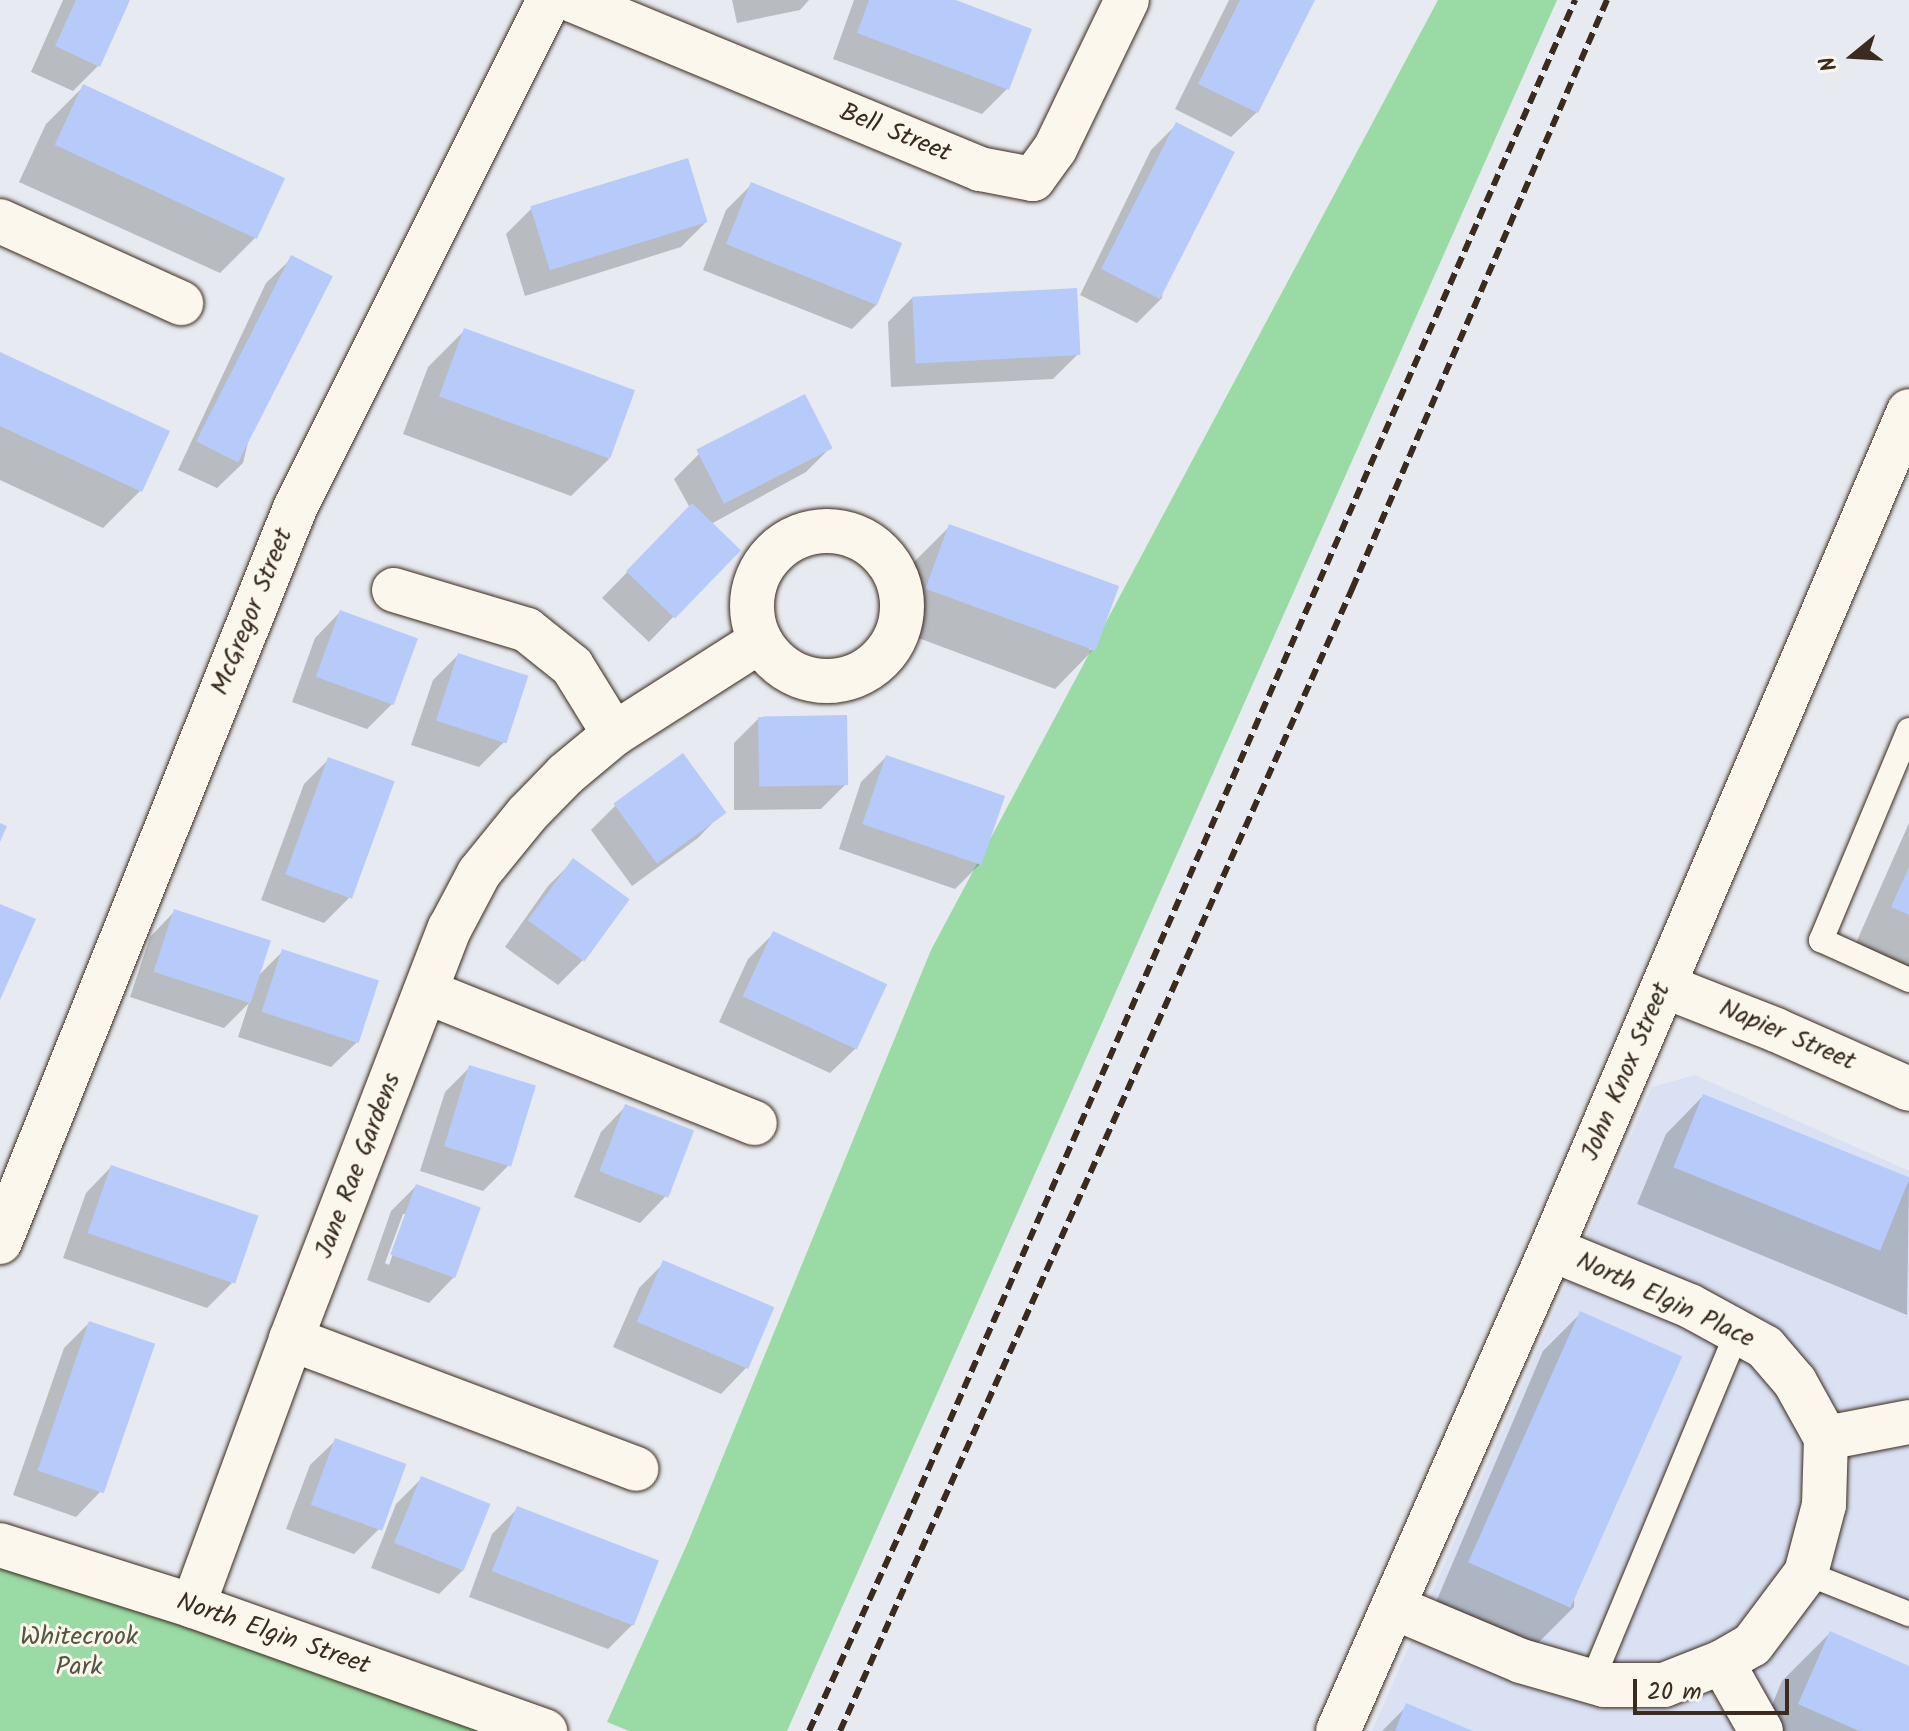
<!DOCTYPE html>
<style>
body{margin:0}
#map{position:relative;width:1909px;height:1731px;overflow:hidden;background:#e7eaf0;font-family:Kalam,sans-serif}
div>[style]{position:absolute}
.built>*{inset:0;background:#d9e1f3}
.green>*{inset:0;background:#9adaa4}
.shadow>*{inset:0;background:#0003}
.building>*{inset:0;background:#b7cbfa;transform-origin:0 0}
.roads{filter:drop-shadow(0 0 2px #3b2a1e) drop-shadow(0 0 2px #3b2a1e)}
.service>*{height:24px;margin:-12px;padding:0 12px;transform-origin:12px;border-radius:12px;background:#fbf7ec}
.minor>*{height:44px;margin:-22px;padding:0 22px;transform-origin:22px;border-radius:22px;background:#fbf7ec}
.minor>.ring{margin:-22px;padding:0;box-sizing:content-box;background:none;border:44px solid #fbf7ec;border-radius:50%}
.rail>*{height:6px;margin-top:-3px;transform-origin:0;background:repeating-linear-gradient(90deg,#3b2a1e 0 12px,transparent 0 18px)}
span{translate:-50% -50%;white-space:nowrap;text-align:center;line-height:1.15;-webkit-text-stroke:6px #fbf7ec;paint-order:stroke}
.street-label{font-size:26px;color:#3b2a1e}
.park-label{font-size:26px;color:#535640}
.north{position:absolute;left:1813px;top:16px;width:80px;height:80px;-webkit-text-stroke:6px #fbf7ec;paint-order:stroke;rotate:252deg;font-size:22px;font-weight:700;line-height:32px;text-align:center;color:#3b2a1e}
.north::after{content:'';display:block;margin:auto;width:28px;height:36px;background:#3b2a1e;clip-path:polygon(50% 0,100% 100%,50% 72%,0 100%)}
.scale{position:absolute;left:1633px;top:1679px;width:156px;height:36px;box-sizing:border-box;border:4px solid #3b2a1e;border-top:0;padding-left:10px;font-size:24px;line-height:28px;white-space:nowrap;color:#3b2a1e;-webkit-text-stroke:6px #fbf7ec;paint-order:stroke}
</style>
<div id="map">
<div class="built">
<i style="clip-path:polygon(1695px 1075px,1909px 1171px,1909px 1731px,1372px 1731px,1652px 1087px)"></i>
</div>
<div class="green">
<i style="clip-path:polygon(1438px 0,1557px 0,787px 1731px,629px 1731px,607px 1722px,688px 1542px,931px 950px)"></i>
<i style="clip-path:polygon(0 1545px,545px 1731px,0 1731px)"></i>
</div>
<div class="shadow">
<i style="clip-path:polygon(63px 0,128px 0,98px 66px,73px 91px,31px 72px)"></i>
<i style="clip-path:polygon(732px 0,809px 0,800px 10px,737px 23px)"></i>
<i style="clip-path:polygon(854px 0,950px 0,1007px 89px,982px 114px,833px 59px)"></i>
<i style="clip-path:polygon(1229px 0,1313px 0,1257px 112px,1231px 137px,1175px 109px)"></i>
<i style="clip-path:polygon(83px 87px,257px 236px,220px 273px,19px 182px,46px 124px)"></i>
<i style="clip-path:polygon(1177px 124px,1162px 298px,1137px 323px,1080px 295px,1151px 150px)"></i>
<i style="clip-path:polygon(751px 185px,877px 304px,852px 329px,703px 270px,726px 210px)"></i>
<i style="clip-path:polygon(531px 209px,706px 222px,681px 247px,525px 296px,506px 234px)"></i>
<i style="clip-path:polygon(292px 258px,243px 463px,217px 488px,178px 470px,266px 283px)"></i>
<i style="clip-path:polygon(913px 297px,1078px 354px,1053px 379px,891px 387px,888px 322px)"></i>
<i style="clip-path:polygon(465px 330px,609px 459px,571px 496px,403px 434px,428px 367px)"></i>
<i style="clip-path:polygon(0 355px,140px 491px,103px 528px,0 480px)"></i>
<i style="clip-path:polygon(831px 447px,806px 472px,711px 524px,738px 550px,649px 642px,602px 598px,690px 508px,674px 479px,699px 454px)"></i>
<i style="clip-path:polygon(949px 527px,1092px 651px,1055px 689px,889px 627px,912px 564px)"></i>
<i style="clip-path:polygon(340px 612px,392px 704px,367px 729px,292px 702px,315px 638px)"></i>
<i style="clip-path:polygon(458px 655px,504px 742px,479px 767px,411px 745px,433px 680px)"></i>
<i style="clip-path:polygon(759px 718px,846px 784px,821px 809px,734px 810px,734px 743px)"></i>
<i style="clip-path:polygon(886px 757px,980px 864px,955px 889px,839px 849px,861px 782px)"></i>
<i style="clip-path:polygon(329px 759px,349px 898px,324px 923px,261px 900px,304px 784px)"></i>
<i style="clip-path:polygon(616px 805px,723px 812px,698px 838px,632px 886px,591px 830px)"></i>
<i style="clip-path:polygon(1909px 823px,1909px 969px,1855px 945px)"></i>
<i style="clip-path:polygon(573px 861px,627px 900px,583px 960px,558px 985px,505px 947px,548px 886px)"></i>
<i style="clip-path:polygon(175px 911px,258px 976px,283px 951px,357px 1042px,331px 1067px,238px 1037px,249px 1003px,224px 1028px,130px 997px,150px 937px)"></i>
<i style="clip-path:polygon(773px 934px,856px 1048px,830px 1073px,719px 1022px,748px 959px)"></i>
<i style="clip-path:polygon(470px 1067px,508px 1166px,483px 1191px,420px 1171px,445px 1092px)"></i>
<i style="clip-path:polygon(1703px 1096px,1909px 1181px,1907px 1315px,1637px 1204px,1666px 1134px)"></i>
<i style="clip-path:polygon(626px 1106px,665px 1197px,640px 1223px,574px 1197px,601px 1132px)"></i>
<i style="clip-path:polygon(111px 1167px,232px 1283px,207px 1308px,63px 1258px,86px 1193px)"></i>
<i style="clip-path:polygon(evenodd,416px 1186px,454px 1277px,429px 1303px,367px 1280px,391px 1211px,416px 1186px,403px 1214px,407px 1214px,389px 1265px,385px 1263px,403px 1214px)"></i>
<i style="clip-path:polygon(664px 1263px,772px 1309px,746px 1368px,721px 1394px,613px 1347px,639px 1288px)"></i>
<i style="clip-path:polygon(1580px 1314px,1574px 1607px,1536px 1645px,1436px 1602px,1543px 1351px)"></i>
<i style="clip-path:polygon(89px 1323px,101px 1491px,76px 1517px,13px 1495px,64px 1348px)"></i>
<i style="clip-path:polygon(336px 1440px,379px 1529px,354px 1554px,286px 1529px,310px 1465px)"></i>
<i style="clip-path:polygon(421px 1479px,464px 1569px,439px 1594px,371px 1568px,396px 1504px)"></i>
<i style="clip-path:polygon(518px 1508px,633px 1624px,608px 1649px,469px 1597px,492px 1534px)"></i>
<i style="clip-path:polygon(1830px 1633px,1909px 1668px,1909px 1731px,1761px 1731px,1782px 1681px)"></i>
<i style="clip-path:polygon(1407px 1706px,1468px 1731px,1382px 1731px)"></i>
</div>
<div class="building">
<i style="clip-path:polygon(76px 0,130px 0,100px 67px,55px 46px)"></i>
<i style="clip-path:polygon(869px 0,956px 0,1032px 29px,1009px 90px,857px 33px)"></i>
<i style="clip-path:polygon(1240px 0,1315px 0,1258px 113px,1198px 84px)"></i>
<i style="left:83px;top:84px;width:223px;height:67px;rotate:25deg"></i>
<i style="left:1176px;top:122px;width:66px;height:165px;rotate:27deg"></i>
<i style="left:688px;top:158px;width:67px;height:165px;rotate:73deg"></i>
<i style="left:751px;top:182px;width:163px;height:67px;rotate:22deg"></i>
<i style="left:291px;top:255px;width:47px;height:209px;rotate:27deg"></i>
<i style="left:1077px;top:288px;width:67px;height:165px;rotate:87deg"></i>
<i style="left:464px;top:328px;width:182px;height:73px;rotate:20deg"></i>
<i style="clip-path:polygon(0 352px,170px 431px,142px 492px,0 426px)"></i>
<i style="left:805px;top:394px;width:61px;height:122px;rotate:63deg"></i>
<i style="left:692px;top:503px;width:68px;height:95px;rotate:44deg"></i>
<i style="left:949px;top:524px;width:181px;height:69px;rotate:20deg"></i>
<i style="left:340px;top:610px;width:83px;height:71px;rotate:20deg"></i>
<i style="left:458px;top:653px;width:74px;height:71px;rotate:18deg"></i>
<i style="left:847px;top:715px;width:70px;height:89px;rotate:89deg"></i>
<i style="left:683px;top:753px;width:74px;height:86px;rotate:54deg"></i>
<i style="left:886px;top:755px;width:126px;height:73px;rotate:19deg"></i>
<i style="left:328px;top:757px;width:71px;height:125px;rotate:20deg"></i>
<i style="clip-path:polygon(0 823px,7px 826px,0 842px)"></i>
<i style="left:573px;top:858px;width:70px;height:77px;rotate:36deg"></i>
<i style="clip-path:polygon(1909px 867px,1909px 915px,1891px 907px)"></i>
<i style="clip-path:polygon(0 904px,36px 919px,0 1000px)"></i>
<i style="left:174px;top:909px;width:102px;height:66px;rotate:18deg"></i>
<i style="left:773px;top:931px;width:126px;height:72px;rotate:25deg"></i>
<i style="left:282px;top:949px;width:102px;height:66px;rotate:18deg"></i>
<i style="left:469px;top:1065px;width:70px;height:85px;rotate:17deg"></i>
<i style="left:1703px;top:1094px;width:223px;height:79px;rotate:22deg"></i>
<i style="left:625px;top:1104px;width:74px;height:72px;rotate:21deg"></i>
<i style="left:111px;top:1165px;width:156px;height:72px;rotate:19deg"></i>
<i style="left:416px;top:1184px;width:69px;height:75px;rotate:20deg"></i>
<i style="left:663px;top:1260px;width:121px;height:67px;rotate:23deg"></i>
<i style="left:1580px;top:1311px;width:112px;height:275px;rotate:24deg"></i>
<i style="left:89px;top:1321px;width:70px;height:158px;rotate:19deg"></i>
<i style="left:335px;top:1438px;width:76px;height:71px;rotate:20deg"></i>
<i style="left:421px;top:1476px;width:75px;height:72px;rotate:22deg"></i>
<i style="left:517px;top:1506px;width:152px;height:70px;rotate:21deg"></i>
<i style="clip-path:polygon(1830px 1631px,1909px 1666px,1909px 1731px,1859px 1731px,1798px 1704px)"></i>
<i style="clip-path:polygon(1406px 1703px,1473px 1731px,1395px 1731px)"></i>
</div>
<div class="roads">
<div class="service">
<i style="left:1909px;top:730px;width:228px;rotate:112.7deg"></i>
<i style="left:1821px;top:940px;width:97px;rotate:24.4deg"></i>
<i style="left:1806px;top:1573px;width:111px;rotate:21.7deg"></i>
<i style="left:1592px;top:1681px;width:378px;rotate:-67.4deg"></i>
</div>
<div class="minor">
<i style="left:572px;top:0;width:442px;rotate:22.5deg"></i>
<i style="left:980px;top:169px;width:54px;rotate:10.7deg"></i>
<i style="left:1033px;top:179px;width:37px;rotate:-54deg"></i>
<i style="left:1055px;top:149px;width:165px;rotate:-64.2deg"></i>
<i style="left:0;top:221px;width:199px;rotate:24.4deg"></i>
<i class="ring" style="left:752px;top:531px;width:106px;height:106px"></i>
<i style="left:394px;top:590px;width:139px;rotate:16.7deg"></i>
<i style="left:527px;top:630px;width:58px;rotate:38.7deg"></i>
<i style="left:572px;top:666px;width:80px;rotate:58.3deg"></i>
<i style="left:1664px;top:986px;width:120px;rotate:21.4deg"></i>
<i style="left:1776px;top:1030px;width:145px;rotate:23.9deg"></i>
<i style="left:427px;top:992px;width:353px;rotate:21.8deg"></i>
<i style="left:0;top:1242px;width:791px;rotate:-68.1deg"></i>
<i style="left:295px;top:508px;width:568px;rotate:-63.43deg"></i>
<i style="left:291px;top:1339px;width:369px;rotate:20.6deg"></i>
<i style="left:1826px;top:1438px;width:85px;rotate:-10.9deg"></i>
<i style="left:0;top:1545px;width:202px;rotate:17.5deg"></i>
<i style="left:193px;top:1606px;width:374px;rotate:19.6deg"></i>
<i style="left:193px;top:1606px;width:284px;rotate:-69.8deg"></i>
<i style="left:291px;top:1339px;width:441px;rotate:-68.9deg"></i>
<i style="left:450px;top:928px;width:62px;rotate:-62.2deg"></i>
<i style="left:479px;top:873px;width:76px;rotate:-50.9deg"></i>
<i style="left:527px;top:814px;width:56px;rotate:-45.7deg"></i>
<i style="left:566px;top:774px;width:62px;rotate:-39.8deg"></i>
<i style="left:614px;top:734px;width:173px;rotate:-32.5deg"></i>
<i style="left:1393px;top:1607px;width:139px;rotate:22.9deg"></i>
<i style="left:1521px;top:1661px;width:86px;rotate:16.1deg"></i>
<i style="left:1604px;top:1685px;width:60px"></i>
<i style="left:1664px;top:1685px;width:62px;rotate:-21.6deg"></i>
<i style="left:1722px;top:1662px;width:34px;rotate:-30deg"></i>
<i style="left:1752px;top:1645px;width:90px;rotate:-53.1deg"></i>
<i style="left:1806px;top:1573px;width:70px;rotate:-75.2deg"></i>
<i style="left:1824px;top:1505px;width:67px;rotate:-88.3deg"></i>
<i style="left:1826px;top:1438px;width:64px;rotate:-119deg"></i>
<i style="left:1795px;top:1382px;width:46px;rotate:-130.6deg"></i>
<i style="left:1765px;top:1347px;width:85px;rotate:-151.3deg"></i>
<i style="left:1690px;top:1306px;width:150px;rotate:-157.7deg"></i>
<i style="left:1722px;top:1662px;width:79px;rotate:60.5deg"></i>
<i style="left:1338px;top:1731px;width:527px;rotate:-66.16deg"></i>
<i style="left:1551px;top:1249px;width:911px;rotate:-66.87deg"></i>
</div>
</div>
<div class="rail">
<i style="left:809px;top:1731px;width:232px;rotate:-65.3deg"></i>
<i style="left:906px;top:1520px;width:1661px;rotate:-66.24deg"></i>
<i style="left:840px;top:1731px;width:1252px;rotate:-65.85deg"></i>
<i style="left:1352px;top:589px;width:642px;rotate:-66.59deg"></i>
</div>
<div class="street-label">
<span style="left:895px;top:134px;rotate:22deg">Bell Street</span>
<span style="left:253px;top:612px;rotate:-68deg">McGregor Street</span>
<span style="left:1787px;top:1036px;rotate:23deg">Napier Street</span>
<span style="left:1627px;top:1072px;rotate:-67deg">John Knox Street</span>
<span style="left:359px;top:1166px;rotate:-69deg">Jane Rae Gardens</span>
<span style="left:1665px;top:1301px;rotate:25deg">North Elgin Place</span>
<span style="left:273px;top:1635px;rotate:19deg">North Elgin Street</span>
</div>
<div class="park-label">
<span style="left:79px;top:1653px">Whitecrook<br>Park</span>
</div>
<div class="north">N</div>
<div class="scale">20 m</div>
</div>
